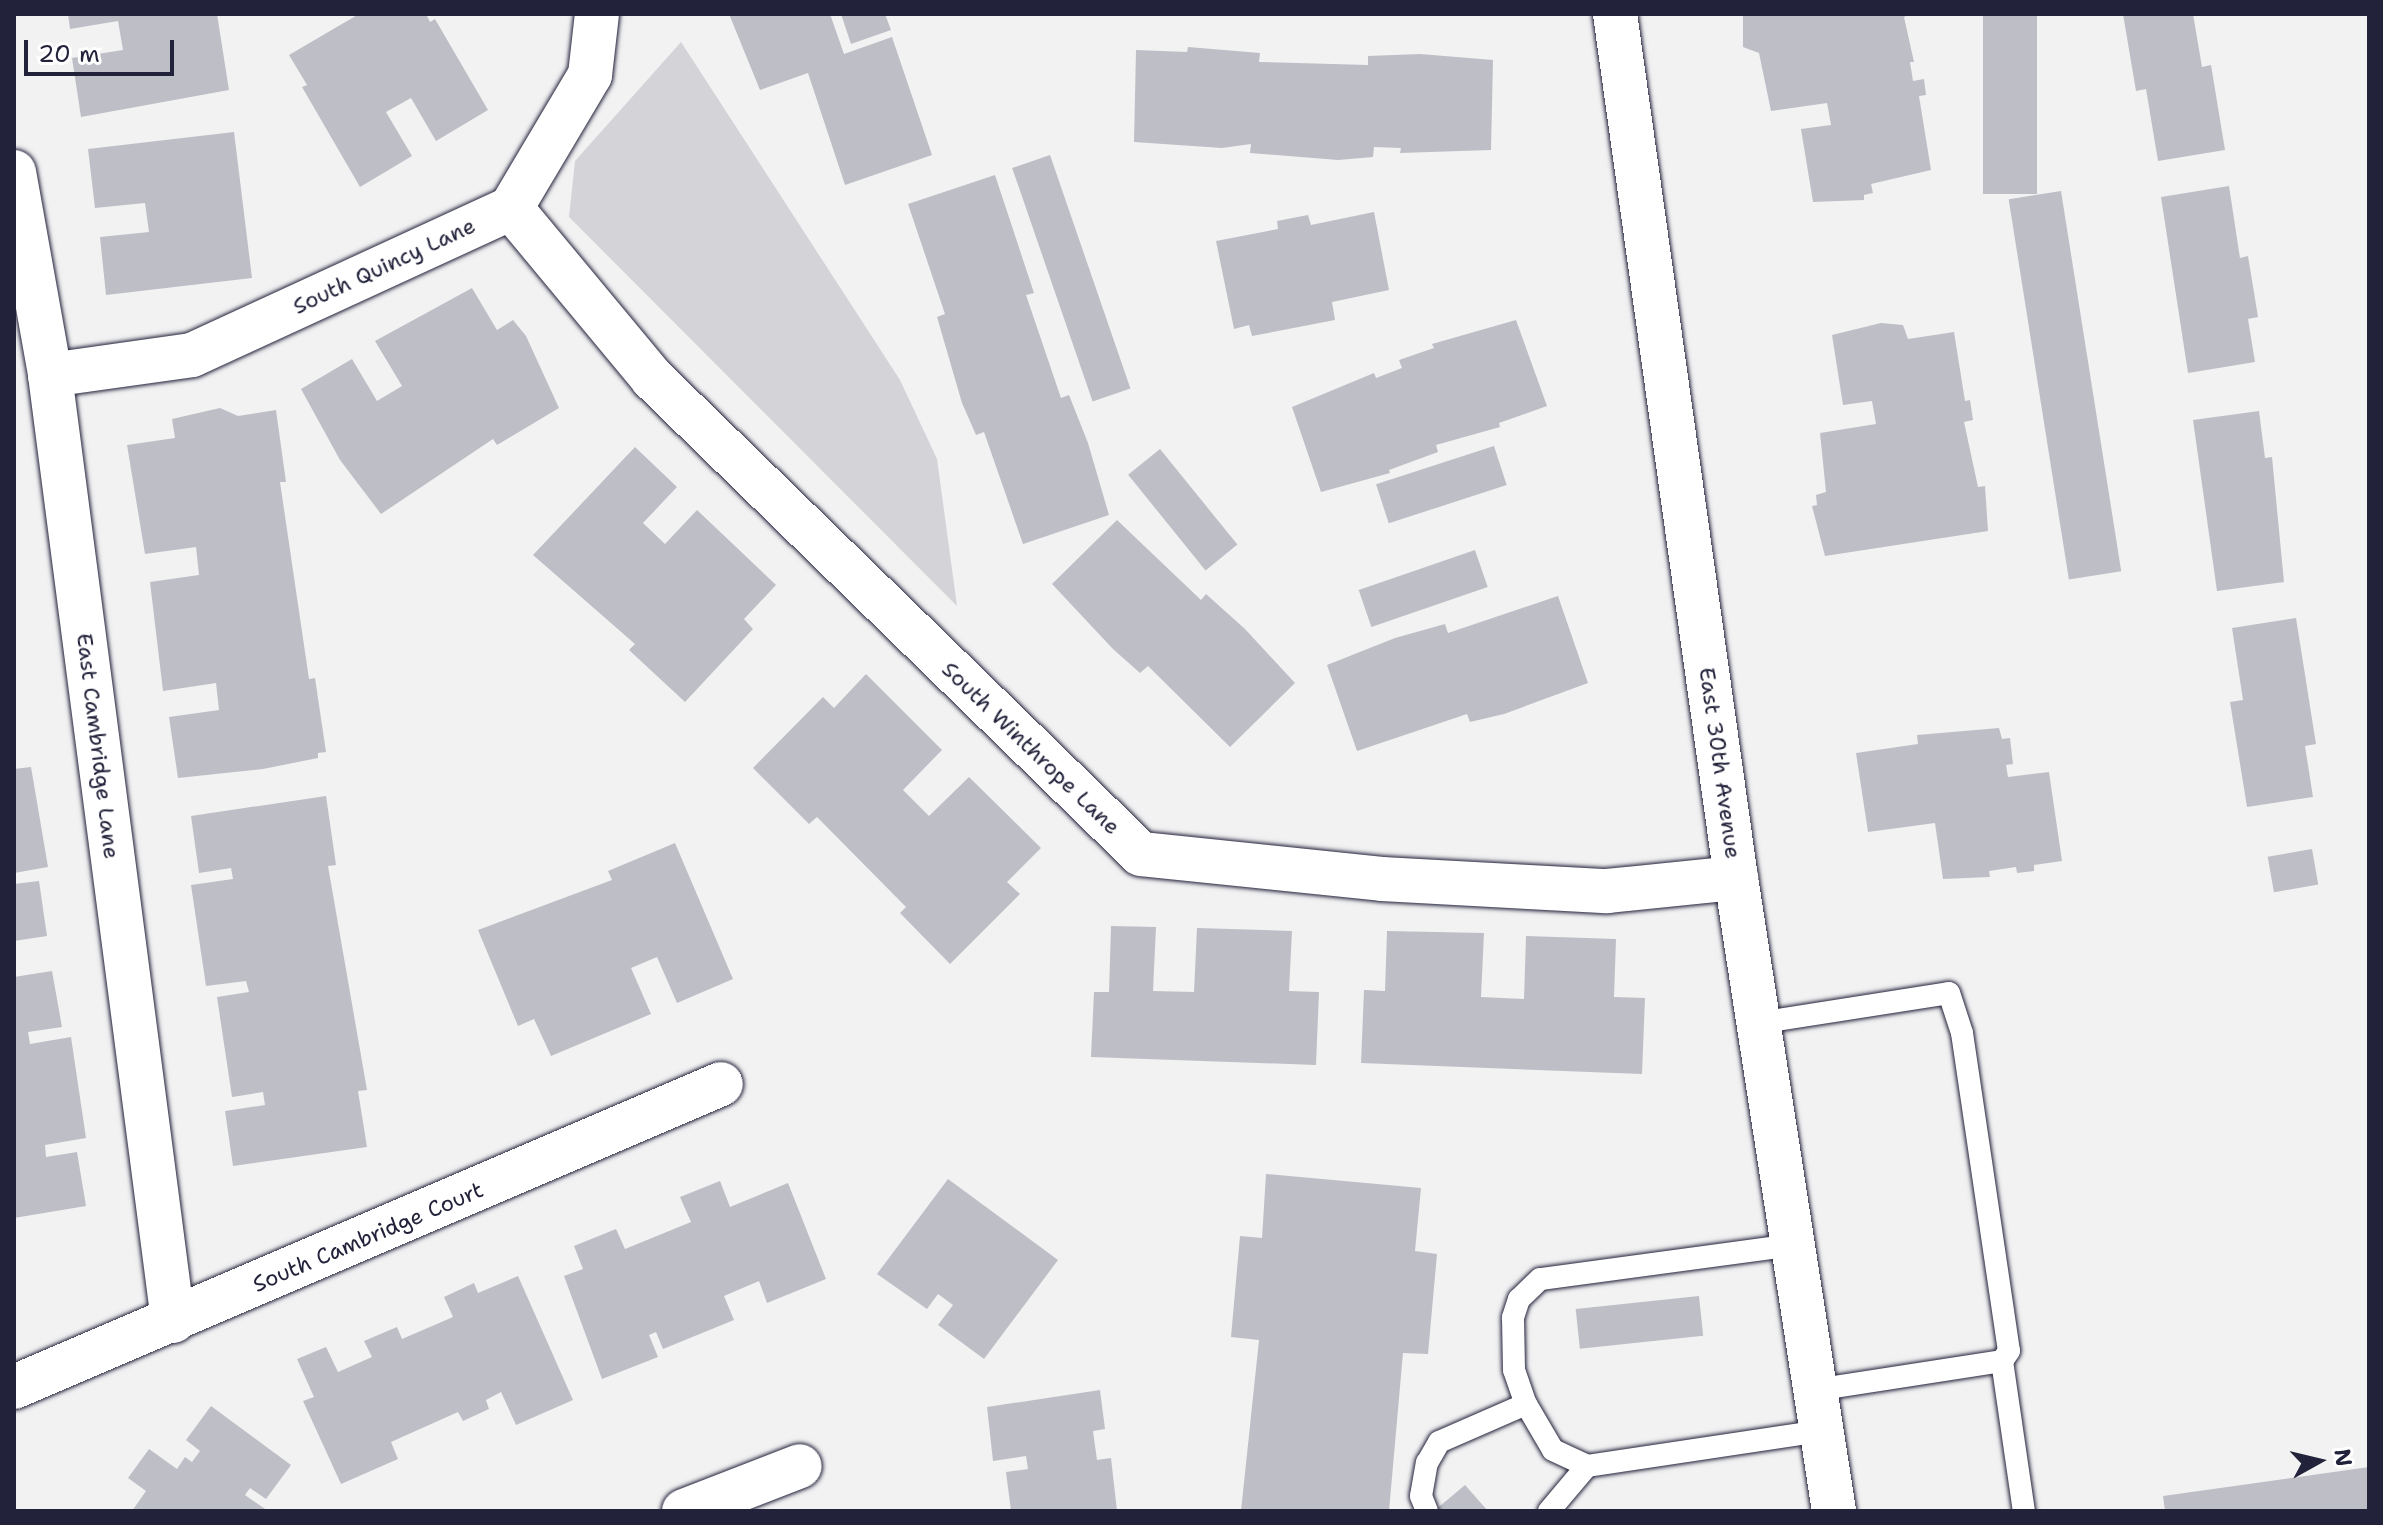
<!DOCTYPE html>
<style>
body{margin:0}
#map{position:relative;width:2383px;height:1525px;overflow:hidden;background:#f2f2f3;font-family:"Shantell Sans",sans-serif}
div>[style]{position:absolute}
.green>*{inset:0;background:#d3d3d8}
.building>*{inset:0;background:#bebec6;transform-origin:0 0}
.roads{filter:drop-shadow(0 0 2px #22223b) drop-shadow(0 0 2px #22223b)}
.service>*{height:22px;margin:-11px;padding:0 11px;transform-origin:11px;border-radius:11px;background:#fff}
.minor>*{height:44px;margin:-22px;padding:0 22px;transform-origin:22px;border-radius:22px;background:#fff}
span{translate:-50% -50%;white-space:nowrap;text-align:center;line-height:1.15;-webkit-text-stroke:7px #fff;paint-order:stroke}
.street-label{font-size:22px;color:#22223b}
.frame{position:absolute;inset:0;border:16px solid #22223b;pointer-events:none}
.north{position:absolute;left:2279px;top:1421px;width:80px;height:80px;-webkit-text-stroke:6px #fff;paint-order:stroke;rotate:82deg;font-size:22px;font-weight:700;line-height:32px;text-align:center;color:#22223b}
.north::after{content:'';display:block;margin:auto;width:28px;height:36px;background:#22223b;clip-path:polygon(50% 0,100% 100%,50% 72%,0 100%)}
.scale{position:absolute;left:24px;top:40px;width:150px;height:36px;box-sizing:border-box;border:4px solid #22223b;border-top:0;padding-left:10px;font-size:24px;line-height:28px;white-space:nowrap;color:#22223b;-webkit-text-stroke:6px #fff;paint-order:stroke}
</style>
<div id="map">
<div class="green">
<i style="clip-path:polygon(681px 42px,900px 380px,937px 459px,957px 606px,569px 217px,575px 161px)"></i>
</div>
<div class="building">
<i style="clip-path:polygon(68px 14px,217px 14px,229px 90px,81px 117px,72px 58px,123px 50px,118px 21px,70px 29px)"></i>
<i style="clip-path:polygon(359px 14px,426px 14px,430px 22px,435px 19px,488px 110px,436px 141px,411px 98px,386px 112px,412px 156px,360px 187px,302px 87px,307px 85px,289px 55px)"></i>
<i style="clip-path:polygon(729px 14px,830px 14px,844px 54px,892px 37px,932px 155px,845px 185px,808px 73px,760px 90px)"></i>
<i style="clip-path:polygon(841px 14px,885px 14px,891px 30px,851px 44px)"></i>
<i style="clip-path:polygon(1743px 14px,1910px 14px,1904px 17px,1914px 62px,1910px 62px,1913px 81px,1924px 79px,1926px 95px,1919px 96px,1931px 170px,1871px 184px,1873px 193px,1864px 195px,1864px 200px,1813px 202px,1801px 129px,1831px 125px,1827px 103px,1771px 111px,1759px 53px,1743px 47px)"></i>
<i style="left:1983px;top:14px;width:54px;height:180px"></i>
<i style="clip-path:polygon(2123px 14px,2193px 14px,2202px 67px,2211px 65px,2225px 150px,2158px 161px,2146px 89px,2136px 91px)"></i>
<i style="clip-path:polygon(1188px 47px,1260px 53px,1259px 62px,1368px 65px,1368px 56px,1420px 54px,1493px 60px,1491px 150px,1400px 153px,1401px 148px,1374px 147px,1373px 157px,1338px 160px,1250px 153px,1251px 144px,1222px 148px,1134px 142px,1136px 50px,1187px 52px)"></i>
<i style="clip-path:polygon(234px 132px,252px 278px,106px 295px,100px 237px,149px 232px,145px 203px,95px 208px,88px 149px)"></i>
<i style="left:1050px;top:155px;width:247px;height:40px;rotate:71deg"></i>
<i style="clip-path:polygon(995px 175px,1034px 293px,1026px 295px,1061px 398px,1069px 395px,1088px 443px,1109px 515px,1023px 544px,984px 432px,976px 435px,962px 403px,937px 317px,945px 314px,908px 204px)"></i>
<i style="clip-path:polygon(2229px 186px,2240px 258px,2248px 256px,2258px 317px,2248px 319px,2255px 362px,2188px 373px,2161px 197px)"></i>
<i style="left:2061px;top:191px;width:385px;height:53px;rotate:81deg"></i>
<i style="clip-path:polygon(1374px 212px,1389px 290px,1332px 302px,1335px 320px,1252px 336px,1249px 325px,1234px 329px,1216px 241px,1278px 229px,1277px 221px,1308px 215px,1311px 225px)"></i>
<i style="clip-path:polygon(472px 288px,497px 330px,513px 320px,526px 336px,559px 408px,497px 445px,493px 439px,381px 514px,340px 460px,301px 389px,352px 359px,377px 401px,402px 386px,375px 341px)"></i>
<i style="clip-path:polygon(1516px 320px,1547px 406px,1499px 423px,1500px 427px,1436px 445px,1438px 452px,1389px 470px,1390px 473px,1321px 492px,1292px 407px,1374px 373px,1376px 378px,1402px 368px,1399px 360px,1434px 348px,1432px 344px)"></i>
<i style="clip-path:polygon(1881px 323px,1903px 325px,1908px 339px,1954px 332px,1965px 401px,1970px 400px,1973px 420px,1964px 422px,1978px 487px,1985px 486px,1988px 531px,1825px 556px,1812px 506px,1817px 505px,1816px 495px,1826px 492px,1820px 433px,1876px 424px,1872px 401px,1843px 405px,1832px 335px)"></i>
<i style="clip-path:polygon(220px 408px,238px 416px,276px 410px,286px 482px,280px 482px,309px 679px,315px 678px,326px 752px,318px 753px,318px 758px,263px 769px,178px 778px,169px 717px,219px 710px,216px 683px,163px 691px,150px 582px,199px 575px,196px 547px,145px 554px,127px 445px,175px 438px,172px 419px)"></i>
<i style="clip-path:polygon(2259px 411px,2265px 458px,2272px 457px,2284px 582px,2217px 591px,2193px 420px)"></i>
<i style="left:1494px;top:446px;width:41px;height:124px;rotate:72deg"></i>
<i style="clip-path:polygon(635px 447px,677px 487px,643px 523px,665px 544px,697px 510px,776px 585px,744px 619px,753px 629px,685px 702px,629px 650px,635px 644px,533px 555px)"></i>
<i style="left:1160px;top:449px;width:123px;height:41px;rotate:51deg"></i>
<i style="clip-path:polygon(1117px 520px,1201px 600px,1206px 594px,1245px 629px,1295px 683px,1230px 747px,1148px 666px,1140px 673px,1113px 649px,1052px 584px)"></i>
<i style="left:1475px;top:550px;width:39px;height:123px;rotate:71deg"></i>
<i style="clip-path:polygon(1558px 596px,1588px 683px,1504px 714px,1470px 722px,1467px 714px,1357px 751px,1327px 665px,1395px 638px,1445px 624px,1448px 633px)"></i>
<i style="clip-path:polygon(2296px 618px,2316px 744px,2305px 746px,2313px 797px,2247px 807px,2230px 702px,2243px 700px,2232px 628px)"></i>
<i style="clip-path:polygon(866px 674px,942px 750px,903px 790px,929px 816px,969px 777px,1041px 848px,1007px 882px,1020px 894px,950px 964px,900px 913px,906px 907px,817px 817px,809px 824px,753px 768px,823px 697px,834px 708px)"></i>
<i style="clip-path:polygon(1999px 728px,2002px 739px,2010px 738px,2013px 764px,2006px 765px,2008px 777px,2049px 772px,2062px 861px,2034px 865px,2034px 871px,2017px 873px,2016px 867px,1989px 871px,1990px 877px,1943px 879px,1935px 823px,1868px 832px,1856px 753px,1918px 744px,1917px 735px)"></i>
<i style="clip-path:polygon(31px 767px,48px 867px,14px 873px,14px 769px)"></i>
<i style="clip-path:polygon(326px 796px,336px 865px,328px 866px,367px 1090px,358px 1091px,367px 1147px,233px 1166px,225px 1111px,265px 1105px,263px 1092px,232px 1097px,217px 997px,249px 992px,246px 981px,206px 986px,191px 885px,233px 879px,231px 868px,199px 873px,191px 816px)"></i>
<i style="clip-path:polygon(675px 843px,733px 979px,677px 1003px,657px 957px,631px 968px,651px 1014px,551px 1056px,534px 1019px,518px 1026px,478px 930px,612px 880px,608px 871px)"></i>
<i style="left:2312px;top:849px;width:36px;height:45px;rotate:80deg"></i>
<i style="clip-path:polygon(39px 881px,47px 936px,14px 941px,14px 884px)"></i>
<i style="clip-path:polygon(1111px 926px,1156px 927px,1153px 991px,1194px 992px,1197px 928px,1292px 931px,1289px 991px,1319px 992px,1316px 1065px,1091px 1057px,1094px 992px,1109px 992px)"></i>
<i style="clip-path:polygon(1387px 931px,1484px 933px,1481px 997px,1524px 999px,1526px 936px,1616px 939px,1614px 997px,1645px 998px,1642px 1074px,1361px 1063px,1364px 990px,1385px 991px)"></i>
<i style="clip-path:polygon(52px 971px,62px 1027px,28px 1032px,30px 1044px,71px 1037px,86px 1138px,45px 1145px,46px 1157px,77px 1152px,86px 1206px,14px 1218px,14px 977px)"></i>
<i style="clip-path:polygon(1266px 1174px,1421px 1188px,1415px 1251px,1437px 1254px,1428px 1354px,1403px 1353px,1389px 1511px,1241px 1511px,1259px 1340px,1231px 1337px,1240px 1236px,1262px 1238px)"></i>
<i style="clip-path:polygon(948px 1179px,1058px 1260px,984px 1359px,938px 1325px,953px 1305px,938px 1294px,927px 1309px,877px 1274px)"></i>
<i style="clip-path:polygon(720px 1181px,730px 1207px,788px 1183px,826px 1279px,767px 1303px,759px 1281px,724px 1296px,734px 1320px,663px 1349px,656px 1332px,649px 1335px,658px 1357px,602px 1379px,564px 1276px,583px 1269px,574px 1246px,616px 1229px,625px 1249px,691px 1222px,680px 1197px)"></i>
<i style="clip-path:polygon(518px 1276px,573px 1400px,516px 1425px,501px 1392px,486px 1400px,489px 1409px,463px 1421px,458px 1412px,391px 1442px,398px 1459px,341px 1484px,303px 1401px,314px 1397px,297px 1359px,326px 1347px,338px 1372px,372px 1357px,364px 1341px,397px 1327px,402px 1339px,453px 1317px,444px 1297px,474px 1283px,478px 1293px)"></i>
<i style="left:1699px;top:1296px;width:40px;height:124px;rotate:84deg"></i>
<i style="clip-path:polygon(1100px 1390px,1105px 1429px,1093px 1431px,1097px 1460px,1111px 1458px,1117px 1511px,1011px 1511px,1006px 1472px,1028px 1469px,1026px 1456px,993px 1461px,987px 1407px)"></i>
<i style="clip-path:polygon(211px 1406px,291px 1465px,266px 1499px,250px 1488px,245px 1495px,268px 1511px,132px 1511px,146px 1491px,128px 1478px,149px 1449px,177px 1469px,185px 1457px,192px 1462px,200px 1451px,186px 1440px)"></i>
<i style="clip-path:polygon(2369px 1467px,2369px 1511px,2165px 1511px,2163px 1496px)"></i>
<i style="clip-path:polygon(1465px 1485px,1488px 1511px,1434px 1511px)"></i>
</div>
<div class="roads">
<div class="service">
<i style="left:1758px;top:1023px;width:193px;rotate:-8.9deg"></i>
<i style="left:1949px;top:993px;width:42px;rotate:72deg"></i>
<i style="left:1962px;top:1033px;width:321px;rotate:81.6deg"></i>
<i style="left:2009px;top:1351px;width:12px;rotate:125deg"></i>
<i style="left:2002px;top:1361px;width:189px;rotate:171.2deg"></i>
<i style="left:1793px;top:1245px;width:255px;rotate:172.3deg"></i>
<i style="left:1540px;top:1279px;width:29px;rotate:136deg"></i>
<i style="left:1519px;top:1299px;width:20px;rotate:108deg"></i>
<i style="left:1513px;top:1318px;width:52px;rotate:88.9deg"></i>
<i style="left:1514px;top:1370px;width:36px;rotate:71deg"></i>
<i style="left:1526px;top:1404px;width:53px;rotate:59.6deg"></i>
<i style="left:1553px;top:1450px;width:38px;rotate:25deg"></i>
<i style="left:1587px;top:1466px;width:238px;rotate:-8.5deg"></i>
<i style="left:2002px;top:1361px;width:152px;rotate:81.7deg"></i>
<i style="left:1427px;top:1511px;width:16px;rotate:-112deg"></i>
<i style="left:1421px;top:1496px;width:34px;rotate:-80deg"></i>
<i style="left:1427px;top:1463px;width:24px;rotate:-60deg"></i>
<i style="left:1439px;top:1442px;width:95px;rotate:-23.6deg"></i>
<i style="left:1549px;top:1511px;width:59px;rotate:-49.8deg"></i>
</div>
<div class="minor">
<i style="left:1615px;top:14px;width:872px;rotate:82.03deg"></i>
<i style="left:1736px;top:878px;width:641px;rotate:81.2deg"></i>
<i style="left:14px;top:172px;width:206px;rotate:79.9deg"></i>
<i style="left:50px;top:375px;width:954px;rotate:82.59deg"></i>
<i style="left:511px;top:208px;width:221px;rotate:50.3deg"></i>
<i style="left:652px;top:378px;width:682px;rotate:44.23deg"></i>
<i style="left:1141px;top:854px;width:242px;rotate:5.9deg"></i>
<i style="left:1382px;top:879px;width:225px;rotate:3.1deg"></i>
<i style="left:1607px;top:891px;width:130px;rotate:-5.8deg"></i>
<i style="left:50px;top:375px;width:143px;rotate:-8deg"></i>
<i style="left:192px;top:355px;width:351px;rotate:-24.7deg"></i>
<i style="left:511px;top:208px;width:155px;rotate:-59.3deg"></i>
<i style="left:590px;top:75px;width:61px;rotate:-83.5deg"></i>
<i style="left:14px;top:1387px;width:769px;rotate:-23.2deg"></i>
<i style="left:684px;top:1511px;width:124px;rotate:-21.2deg"></i>
</div>
</div>
<div class="street-label">
<span style="left:384px;top:266px;rotate:-25deg">South Quincy Lane</span>
<span style="left:98px;top:746px;rotate:83deg">East Cambridge Lane</span>
<span style="left:1031px;top:748px;rotate:44deg">South Winthrope Lane</span>
<span style="left:1720px;top:763px;rotate:82deg">East 30th Avenue</span>
<span style="left:368px;top:1237px;rotate:-23deg">South Cambridge Court</span>
</div>
<div class="frame"></div>
<div class="north">N</div>
<div class="scale">20 m</div>
</div>
